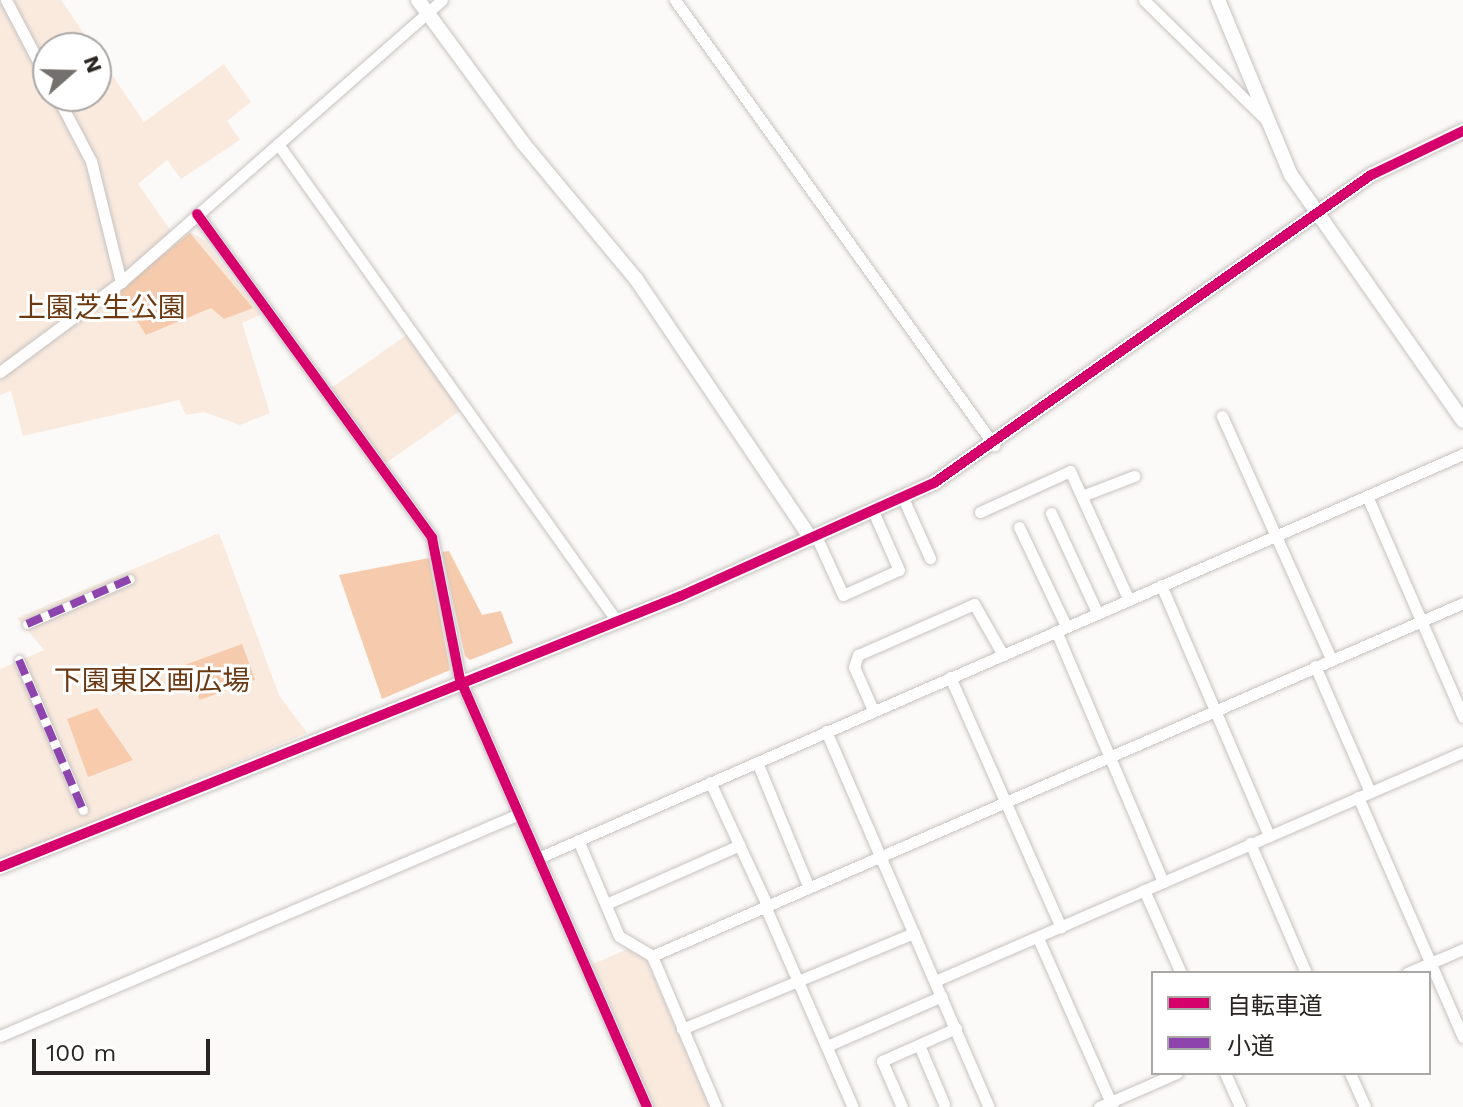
<!DOCTYPE html>
<meta charset="utf-8">
<style>
body{margin:0}
#map{position:relative;width:1463px;height:1107px;overflow:hidden;background:#fcfaf8;font-family:"Work Sans","Noto Sans JP",sans-serif}
div>[style]{position:absolute}
.green>*{inset:0;background:#faeade;transform-origin:0 0}
.forest>*{inset:0;background:#f6cbad;transform-origin:0 0}
.water>*{inset:0;background:#f8cbac}
.roads{filter:drop-shadow(0 0 2px #c6c2c0) drop-shadow(0 0 2px #c6c2c0)}
.pedestrian>*{height:9px;margin:-4.5px;padding:0 4.5px;transform-origin:4.5px;border-radius:4.5px;background:#fffefe}
.minor>*{height:11px;margin:-5.5px;padding:0 5.5px;transform-origin:5.5px;border-radius:5.5px;background:#fffefe}
.tertiary>*{height:14px;margin:-7px;padding:0 7px;transform-origin:7px;border-radius:7px;background:#fffefe}
.quiet>*{height:8px;margin-top:-4px;transform-origin:0;background:repeating-linear-gradient(90deg,#8e44ad 0 16px,transparent 0 24px)}
.cycleway>*{height:10px;margin:-5px;padding:0 5px;transform-origin:5px;border-radius:5px;background:#d6006c}
span{translate:-50% -50%;white-space:nowrap;text-align:center;line-height:1.15;-webkit-text-stroke:6px #fff;paint-order:stroke}
.park-label{font-size:28px;color:#6c3a12}
.legend{position:absolute;left:1151px;top:971px;width:280px;height:104px;box-sizing:border-box;background:#fff;border:2px solid #aaa8a7;margin:0;padding:10px 14px;list-style:none;font-size:24px;color:#2a2523}
.legend li{display:flex;align-items:center;gap:16px;height:40px}
.legend b{width:40px;border:2px solid #aaa8a7}
.north{position:absolute;left:32px;top:32px;width:80px;height:80px;box-sizing:border-box;background:#fff;border:2px solid #aaa8a7;border-radius:50%;rotate:70deg;font-size:22px;font-weight:700;line-height:32px;text-align:center;color:#2a2523}
.north::after{content:'';display:block;margin:auto;width:28px;height:36px;background:#74706e;clip-path:polygon(50% 0,100% 100%,50% 72%,0 100%)}
.scale{position:absolute;left:32px;top:1039px;width:178px;height:36px;box-sizing:border-box;border:4px solid #2a2523;border-top:0;padding-left:10px;font-size:24px;line-height:28px;white-space:nowrap;color:#2a2523;-webkit-text-stroke:6px #fff;paint-order:stroke}
</style>
<div id="map">
<div class="green">
<i style="clip-path:polygon(0 0,61px 0,94px 48px,48px 48px,48px 96px,96px 96px,96px 51px,144px 122px,224px 64px,251px 102px,227px 121px,240px 140px,181px 179px,167px 160px,138px 184px,176px 238px,190px 232px,204px 240px,261px 315px,242px 323px,270px 413px,240px 425px,204px 412px,186px 415px,179px 400px,23px 436px,11px 391px,0 395px)"></i>
<i style="left:408px;top:334px;width:93px;height:94px;rotate:55deg"></i>
<i style="clip-path:polygon(219px 533px,279px 695px,307px 733px,0 861px,0 669px,44px 650px,17px 618px)"></i>
<i style="clip-path:polygon(627px 949px,646px 959px,710px 1107px,653px 1107px,593px 964px)"></i>
</div>
<div class="forest">
<i style="clip-path:polygon(190px 233px,253px 308px,224px 319px,211px 308px,146px 335px,118px 291px)"></i>
<i style="clip-path:polygon(449px 551px,482px 615px,501px 611px,513px 643px,470px 660px,465px 656px,442px 552px)"></i>
<i style="clip-path:polygon(429px 558px,450px 670px,382px 699px,339px 575px)"></i>
<i style="left:242px;top:644px;width:38px;height:59px;rotate:70deg"></i>
</div>
<div class="water">
<i style="clip-path:polygon(97px 708px,133px 760px,88px 777px,67px 719px)"></i>
</div>
<div class="roads">
<div class="pedestrian">
<i style="left:27px;top:624px;width:112px;rotate:-23.6deg"></i>
<i style="left:19px;top:660px;width:163px;rotate:66.9deg"></i>
</div>
<div class="minor">
<i style="left:6px;top:0;width:90px;rotate:62.3deg"></i>
<i style="left:675px;top:0;width:548px;rotate:54.37deg"></i>
<i style="left:1144px;top:0;width:171px;rotate:44.5deg"></i>
<i style="left:57px;top:96px;width:73px;rotate:62.4deg"></i>
<i style="left:91px;top:161px;width:125px;rotate:76.1deg"></i>
<i style="left:278px;top:144px;width:584px;rotate:54.62deg"></i>
<i style="left:197px;top:214px;width:400px;rotate:54deg"></i>
<i style="left:432px;top:538px;width:144px;rotate:78.8deg"></i>
<i style="left:460px;top:679px;width:467px;rotate:66.4deg"></i>
<i style="left:0;top:372px;width:151px;rotate:-36.6deg"></i>
<i style="left:121px;top:282px;width:427px;rotate:-41.3deg"></i>
<i style="left:1222px;top:416px;width:266px;rotate:65.8deg"></i>
<i style="left:1082px;top:496px;width:56px;rotate:-21deg"></i>
<i style="left:1367px;top:496px;width:241px;rotate:66.5deg"></i>
<i style="left:903px;top:498px;width:66px;rotate:65.8deg"></i>
<i style="left:980px;top:512px;width:99px;rotate:-24.5deg"></i>
<i style="left:1070px;top:471px;width:140px;rotate:65.5deg"></i>
<i style="left:1051px;top:513px;width:109px;rotate:65.1deg"></i>
<i style="left:1019px;top:527px;width:110px;rotate:64.6deg"></i>
<i style="left:816px;top:536px;width:65px;rotate:65.4deg"></i>
<i style="left:843px;top:595px;width:61px;rotate:-24.1deg"></i>
<i style="left:899px;top:570px;width:64px;rotate:-113.8deg"></i>
<i style="left:1161px;top:585px;width:273px;rotate:66.7deg"></i>
<i style="left:1056px;top:631px;width:273px;rotate:66.9deg"></i>
<i style="left:1315px;top:666px;width:137px;rotate:66.4deg"></i>
<i style="left:950px;top:677px;width:274px;rotate:66.1deg"></i>
<i style="left:873px;top:710px;width:47px;rotate:-113.8deg"></i>
<i style="left:854px;top:667px;width:13px;rotate:-72deg"></i>
<i style="left:858px;top:655px;width:127px;rotate:-23.7deg"></i>
<i style="left:974px;top:604px;width:59px;rotate:60.4deg"></i>
<i style="left:826px;top:731px;width:410px;rotate:66.6deg"></i>
<i style="left:757px;top:762px;width:134px;rotate:67.6deg"></i>
<i style="left:710px;top:782px;width:136px;rotate:65.1deg"></i>
<i style="left:1358px;top:797px;width:262px;rotate:66.4deg"></i>
<i style="left:578px;top:840px;width:104px;rotate:66.9deg"></i>
<i style="left:619px;top:936px;width:39px;rotate:31deg"></i>
<i style="left:652px;top:956px;width:164px;rotate:67deg"></i>
<i style="left:1250px;top:843px;width:142px;rotate:66.7deg"></i>
<i style="left:538px;top:858px;width:1009px;rotate:-23.59deg"></i>
<i style="left:1144px;top:890px;width:91px;rotate:66deg"></i>
<i style="left:606px;top:904px;width:146px;rotate:-23.8deg"></i>
<i style="left:765px;top:906px;width:219px;rotate:66.4deg"></i>
<i style="left:1038px;top:938px;width:185px;rotate:66.1deg"></i>
<i style="left:652px;top:956px;width:884px;rotate:-23.52deg"></i>
<i style="left:1407px;top:973px;width:61px;rotate:-23.2deg"></i>
<i style="left:935px;top:981px;width:576px;rotate:-23.45deg"></i>
<i style="left:682px;top:1029px;width:251px;rotate:-22.5deg"></i>
<i style="left:0;top:1036px;width:564px;rotate:-23.16deg"></i>
<i style="left:919px;top:1045px;width:64px;rotate:67deg"></i>
<i style="left:827px;top:1046px;width:125px;rotate:-23.5deg"></i>
<i style="left:1225px;top:1073px;width:37px;rotate:66deg"></i>
<i style="left:1350px;top:1073px;width:37px;rotate:66deg"></i>
<i style="left:902px;top:1107px;width:50px;rotate:-113.5deg"></i>
<i style="left:882px;top:1061px;width:81px;rotate:-24deg"></i>
<i style="left:1099px;top:1107px;width:85px;rotate:-23.6deg"></i>
</div>
<div class="tertiary">
<i style="left:418px;top:0;width:177px;rotate:53.7deg"></i>
<i style="left:523px;top:143px;width:177px;rotate:50.3deg"></i>
<i style="left:636px;top:279px;width:313px;rotate:56deg"></i>
<i style="left:1218px;top:0;width:190px;rotate:67.4deg"></i>
<i style="left:1291px;top:175px;width:300px;rotate:55deg"></i>
<i style="left:0;top:867px;width:733px;rotate:-21.7deg"></i>
<i style="left:681px;top:596px;width:277px;rotate:-24.1deg"></i>
<i style="left:934px;top:483px;width:535px;rotate:-35.18deg"></i>
<i style="left:1371px;top:175px;width:102px;rotate:-25.6deg"></i>
</div>
</div>
<div class="quiet">
<i style="left:27px;top:624px;width:112px;rotate:-23.6deg"></i>
<i style="left:19px;top:660px;width:163px;rotate:66.9deg"></i>
</div>
<div class="cycleway">
<i style="left:197px;top:214px;width:400px;rotate:54deg"></i>
<i style="left:432px;top:538px;width:144px;rotate:78.8deg"></i>
<i style="left:460px;top:679px;width:467px;rotate:66.4deg"></i>
<i style="left:0;top:867px;width:733px;rotate:-21.7deg"></i>
<i style="left:681px;top:596px;width:277px;rotate:-24.1deg"></i>
<i style="left:934px;top:483px;width:535px;rotate:-35.18deg"></i>
<i style="left:1371px;top:175px;width:102px;rotate:-25.6deg"></i>
</div>
<div class="park-label">
<span style="left:102px;top:308px">上園芝生公園</span>
<span style="left:152px;top:681px">下園東区画広場</span>
</div>
<ul class="legend">
<li><b style="height:10px;background:#d6006c"></b>自転車道</li>
<li><b style="height:10px;background:#8e44ad"></b>小道</li>
</ul>
<div class="north">N</div>
<div class="scale">100 m</div>
</div>
